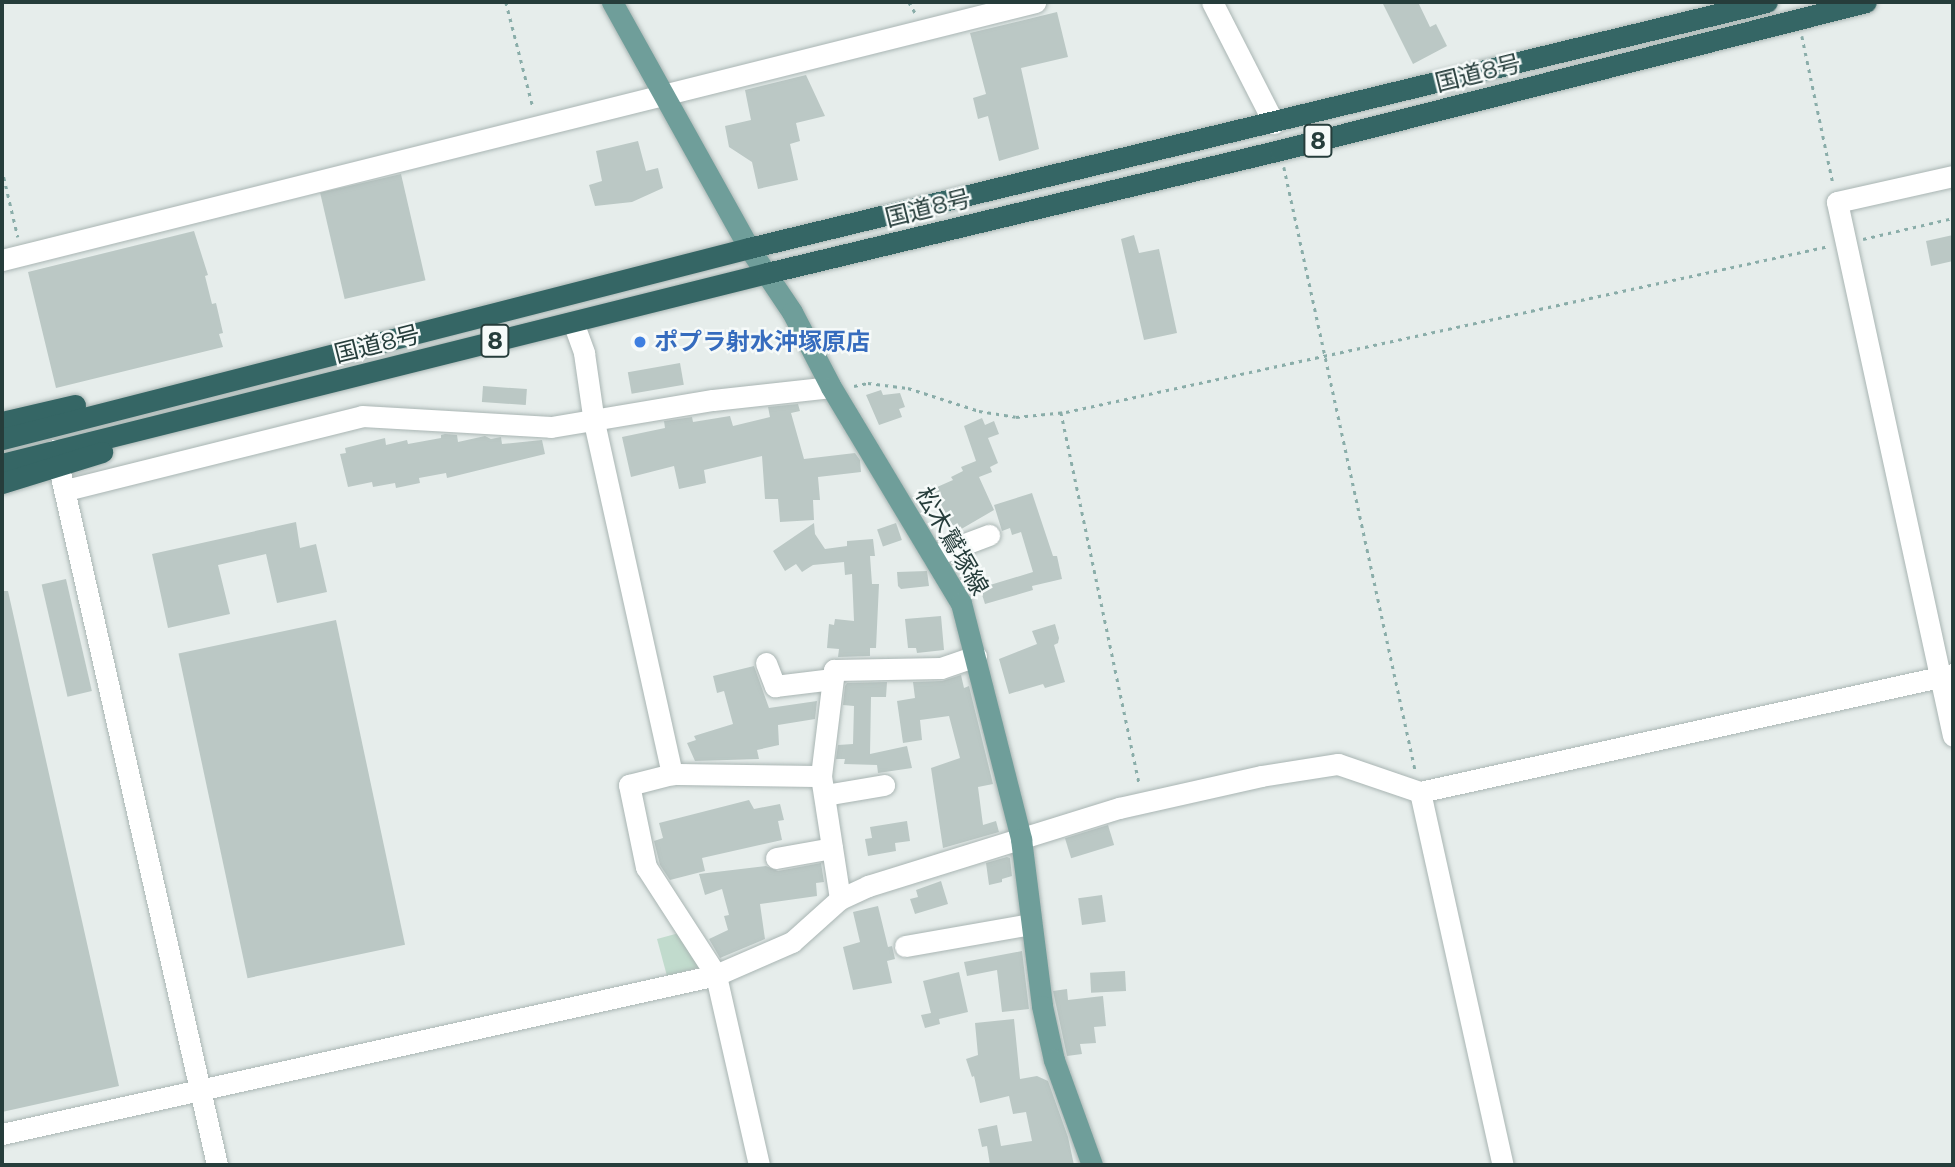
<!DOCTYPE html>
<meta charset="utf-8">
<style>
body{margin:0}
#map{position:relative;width:1955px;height:1167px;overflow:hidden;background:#e6edeb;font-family:Montserrat,"Noto Sans JP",sans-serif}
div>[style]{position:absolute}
.green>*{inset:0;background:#c1dbcd}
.building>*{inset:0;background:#bbc8c5;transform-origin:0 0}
.path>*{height:2.5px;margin-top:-1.25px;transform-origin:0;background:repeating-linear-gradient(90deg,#8aada9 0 3.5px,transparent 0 8.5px)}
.roads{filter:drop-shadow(0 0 2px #a9b5b3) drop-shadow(0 0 2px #a9b5b3)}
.minor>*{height:21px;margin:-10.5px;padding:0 10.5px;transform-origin:10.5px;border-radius:10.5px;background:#fff}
.major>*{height:21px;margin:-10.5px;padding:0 10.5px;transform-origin:10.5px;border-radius:10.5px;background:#6f9e9a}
.highway>*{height:21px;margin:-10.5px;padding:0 10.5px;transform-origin:10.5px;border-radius:10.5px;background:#356665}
.dots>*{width:19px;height:19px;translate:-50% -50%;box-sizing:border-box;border:4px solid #f6faf9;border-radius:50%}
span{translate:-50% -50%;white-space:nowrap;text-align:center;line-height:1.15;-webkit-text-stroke:5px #f6faf9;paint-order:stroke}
.shield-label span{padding:2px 5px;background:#f6faf9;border:2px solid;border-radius:5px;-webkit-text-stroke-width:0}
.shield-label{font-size:23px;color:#263d3b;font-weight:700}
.street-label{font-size:24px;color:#263d3b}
.shop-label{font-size:24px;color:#366cbe;font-weight:700}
.left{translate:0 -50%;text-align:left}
.frame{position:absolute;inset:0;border:4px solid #263d3b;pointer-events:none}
</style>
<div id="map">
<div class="green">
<i style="clip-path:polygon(679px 933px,701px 967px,667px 976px,657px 939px)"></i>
</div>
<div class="building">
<i style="clip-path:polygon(1382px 2px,1418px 2px,1430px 27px,1436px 24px,1447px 46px,1413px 64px)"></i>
<i style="clip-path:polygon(1057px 12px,1068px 57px,1021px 68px,1039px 149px,999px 161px,988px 116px,978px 119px,973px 98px,986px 94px,970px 33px)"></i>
<i style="clip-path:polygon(806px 75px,825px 116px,796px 123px,800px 141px,790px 144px,798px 180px,758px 189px,752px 162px,729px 147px,725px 126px,751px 120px,745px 90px)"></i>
<i style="clip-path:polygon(638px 141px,646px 171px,658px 168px,663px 188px,632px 202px,595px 206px,589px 185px,602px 181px,596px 151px)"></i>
<i style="left:401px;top:174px;width:109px;height:83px;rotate:77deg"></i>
<i style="clip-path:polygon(194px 231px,208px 275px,205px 276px,212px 304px,216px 303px,223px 333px,219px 334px,223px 347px,56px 388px,28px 272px)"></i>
<i style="clip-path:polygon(1134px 235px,1139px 253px,1159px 249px,1177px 333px,1144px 340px,1121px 239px)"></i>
<i style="clip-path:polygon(1953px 235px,1953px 261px,1931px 266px,1926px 241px)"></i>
<i style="left:680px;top:363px;width:22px;height:53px;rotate:80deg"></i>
<i style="left:483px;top:386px;width:44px;height:16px;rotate:4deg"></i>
<i style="clip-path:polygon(881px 390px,883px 395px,900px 393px,905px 407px,899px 409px,902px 417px,879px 425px,866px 395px)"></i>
<i style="clip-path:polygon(798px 404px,800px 411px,791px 413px,804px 459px,855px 453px,860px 460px,861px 472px,818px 477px,820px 500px,813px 500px,814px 520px,780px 522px,778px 499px,765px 499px,762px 456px,704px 470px,706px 483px,679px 489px,674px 466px,631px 477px,622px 437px,665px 428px,664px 421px,692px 417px,693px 422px,730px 416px,733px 426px,770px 417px,768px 407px)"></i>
<i style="clip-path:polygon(982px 418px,985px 425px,994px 421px,999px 434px,988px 438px,998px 463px,990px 467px,992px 472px,979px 477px,994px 510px,951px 535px,928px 491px,953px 480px,951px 477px,963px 471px,961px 467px,976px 461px,964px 426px)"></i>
<i style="clip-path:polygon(445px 434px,457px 435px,458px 442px,485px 436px,491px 439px,501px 437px,502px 444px,542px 440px,545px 454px,447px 478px,446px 473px,419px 478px,420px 483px,396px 488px,395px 483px,373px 487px,372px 482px,348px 487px,340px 454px,346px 453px,345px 448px,385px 438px,386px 445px,407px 440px,408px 444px,441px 438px,441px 435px)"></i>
<i style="clip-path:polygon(1032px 493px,1053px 556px,1057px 556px,1062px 579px,1032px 586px,1033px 590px,985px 604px,980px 588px,1033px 572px,1021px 532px,1012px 535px,1010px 528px,1002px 531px,994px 505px)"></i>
<i style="clip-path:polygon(296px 522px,300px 548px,316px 544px,327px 592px,277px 603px,266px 554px,218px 565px,230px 614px,168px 628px,152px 554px)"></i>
<i style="clip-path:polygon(814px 523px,815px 534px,825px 549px,847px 546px,847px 541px,873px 539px,875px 556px,870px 556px,872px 584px,879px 584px,876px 648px,870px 648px,870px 656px,838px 657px,839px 649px,827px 648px,829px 624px,834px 625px,835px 619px,854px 621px,852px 574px,845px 575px,844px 562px,813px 565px,802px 572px,796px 564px,785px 571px,773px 551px)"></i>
<i style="left:896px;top:523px;width:18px;height:20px;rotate:71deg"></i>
<i style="clip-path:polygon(927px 571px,929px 586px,901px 589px,898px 586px,897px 572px)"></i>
<i style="left:66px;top:579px;width:115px;height:25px;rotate:77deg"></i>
<i style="clip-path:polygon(2px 591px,8px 591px,119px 1086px,2px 1112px)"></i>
<i style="clip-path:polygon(941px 616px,944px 650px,917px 653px,916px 648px,908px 648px,905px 619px)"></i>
<i style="left:336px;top:620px;width:332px;height:161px;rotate:78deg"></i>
<i style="clip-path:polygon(1055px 624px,1059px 638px,1058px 643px,1054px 645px,1065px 682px,1045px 688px,1043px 684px,1009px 694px,999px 659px,1037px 644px,1032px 631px)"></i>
<i style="clip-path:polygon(754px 666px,769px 708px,817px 701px,815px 719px,778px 725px,779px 745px,757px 750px,759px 759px,695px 761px,687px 743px,696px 740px,694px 736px,733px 724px,724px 691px,717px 693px,713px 676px)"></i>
<i style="clip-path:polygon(961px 675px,964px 688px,969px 686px,993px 784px,978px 787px,983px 825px,996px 821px,999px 832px,943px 848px,931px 768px,960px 758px,949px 716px,920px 720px,922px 740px,903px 743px,897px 701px,915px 698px,913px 682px,942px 681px)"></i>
<i style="clip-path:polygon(887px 682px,886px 697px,871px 697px,870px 754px,907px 746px,912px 768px,878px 773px,877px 765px,844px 764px,845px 759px,836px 759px,838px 745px,853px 744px,854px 706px,843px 705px,845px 686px,847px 683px)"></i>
<i style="clip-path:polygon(749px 800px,754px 809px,780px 804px,784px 820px,778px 821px,782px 840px,702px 858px,705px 871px,670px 880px,660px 865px,654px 841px,663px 838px,659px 823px)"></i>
<i style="clip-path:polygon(907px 821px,910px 841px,895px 843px,896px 851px,868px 856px,865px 839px,872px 838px,870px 827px)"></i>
<i style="left:1108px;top:825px;width:21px;height:45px;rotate:73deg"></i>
<i style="clip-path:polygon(1007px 857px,1010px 858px,1012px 876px,1002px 879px,1002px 882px,989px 885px,986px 863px)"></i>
<i style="clip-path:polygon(821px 863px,824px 882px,816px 883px,817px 896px,760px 904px,765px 939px,720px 958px,709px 939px,728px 930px,724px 916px,729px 915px,722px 889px,705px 895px,699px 874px,766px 866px,778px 871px)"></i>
<i style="clip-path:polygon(941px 881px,948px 904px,915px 914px,910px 899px,918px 897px,916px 890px)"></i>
<i style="left:1102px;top:895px;width:27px;height:24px;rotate:82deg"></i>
<i style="clip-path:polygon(878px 906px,888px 947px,892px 946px,895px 959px,887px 961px,892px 983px,853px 990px,843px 947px,860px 942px,853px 912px)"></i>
<i style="clip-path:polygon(1022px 951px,1029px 1009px,1002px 1012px,997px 970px,967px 976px,964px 962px)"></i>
<i style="left:1125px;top:971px;width:20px;height:35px;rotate:87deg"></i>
<i style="clip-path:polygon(959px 972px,968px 1012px,939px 1019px,940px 1024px,925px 1028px,921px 1015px,931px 1013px,923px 981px)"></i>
<i style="clip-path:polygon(1067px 989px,1068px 1000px,1103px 996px,1106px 1026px,1094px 1027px,1096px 1043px,1080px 1044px,1082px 1054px,1067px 1056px,1053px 991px)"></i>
<i style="clip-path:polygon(1014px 1019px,1020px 1079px,1037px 1076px,1048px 1081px,1068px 1137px,1074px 1165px,990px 1165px,987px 1146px,982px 1147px,978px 1129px,997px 1125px,1001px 1146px,1032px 1141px,1026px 1112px,1013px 1114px,1009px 1096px,980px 1103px,974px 1076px,972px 1077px,966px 1059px,978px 1055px,975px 1023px)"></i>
</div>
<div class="path">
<i style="left:506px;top:2px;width:108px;rotate:75.6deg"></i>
<i style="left:909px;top:2px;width:14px;rotate:60deg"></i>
<i style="left:1802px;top:36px;width:150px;rotate:78.1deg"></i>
<i style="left:1284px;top:167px;width:616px;rotate:77.72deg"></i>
<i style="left:2px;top:169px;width:70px;rotate:76.8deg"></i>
<i style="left:1863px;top:239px;width:92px;rotate:-13.1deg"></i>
<i style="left:854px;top:386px;width:14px;rotate:-12deg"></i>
<i style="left:868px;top:383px;width:40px;rotate:7.1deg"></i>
<i style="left:908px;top:388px;width:75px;rotate:17.9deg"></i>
<i style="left:979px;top:411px;width:37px;rotate:9deg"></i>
<i style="left:1016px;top:417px;width:50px;rotate:-5.7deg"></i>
<i style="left:1066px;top:412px;width:781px;rotate:-12.27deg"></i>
<i style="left:1061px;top:412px;width:382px;rotate:78.1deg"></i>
</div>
<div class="roads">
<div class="minor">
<i style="left:1212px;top:2px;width:136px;rotate:62.9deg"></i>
<i style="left:1953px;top:176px;width:119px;rotate:167.4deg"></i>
<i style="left:1837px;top:202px;width:546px;rotate:77.74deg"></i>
<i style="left:2px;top:260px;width:1065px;rotate:-14.02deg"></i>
<i style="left:573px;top:322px;width:33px;rotate:70deg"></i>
<i style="left:584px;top:353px;width:70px;rotate:81.8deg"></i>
<i style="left:594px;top:422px;width:361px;rotate:77.5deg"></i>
<i style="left:55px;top:450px;width:733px;rotate:77.23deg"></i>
<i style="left:66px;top:490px;width:305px;rotate:-14deg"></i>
<i style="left:362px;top:416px;width:189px;rotate:3.3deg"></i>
<i style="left:551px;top:427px;width:164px;rotate:-9.5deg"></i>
<i style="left:713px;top:400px;width:119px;rotate:-6.3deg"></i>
<i style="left:933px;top:556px;width:60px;rotate:-20.6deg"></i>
<i style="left:766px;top:663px;width:25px;rotate:69deg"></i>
<i style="left:775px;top:686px;width:58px;rotate:-6.9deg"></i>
<i style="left:1420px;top:792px;width:382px;rotate:77.5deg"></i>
<i style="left:825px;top:795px;width:60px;rotate:-9.6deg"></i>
<i style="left:776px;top:858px;width:57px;rotate:-10.1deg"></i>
<i style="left:840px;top:899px;width:124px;rotate:-98.8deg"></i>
<i style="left:821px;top:776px;width:107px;rotate:-83deg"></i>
<i style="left:834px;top:670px;width:107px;rotate:-1.1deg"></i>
<i style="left:941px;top:668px;width:37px;rotate:-19deg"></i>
<i style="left:905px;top:946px;width:128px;rotate:-9.9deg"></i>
<i style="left:2px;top:1134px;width:731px;rotate:-12.55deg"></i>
<i style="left:716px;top:975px;width:83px;rotate:-23.5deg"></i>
<i style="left:792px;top:942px;width:64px;rotate:-41.9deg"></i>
<i style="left:840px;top:899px;width:31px;rotate:-25deg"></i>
<i style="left:868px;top:886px;width:263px;rotate:-17.3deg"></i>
<i style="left:1119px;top:808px;width:146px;rotate:-12.7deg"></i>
<i style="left:1261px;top:776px;width:78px;rotate:-8.9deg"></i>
<i style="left:1338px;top:764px;width:87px;rotate:18.9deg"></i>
<i style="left:1420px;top:792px;width:546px;rotate:-12.48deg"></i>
<i style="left:759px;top:1165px;width:195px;rotate:-102.8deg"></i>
<i style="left:716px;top:975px;width:129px;rotate:-122.9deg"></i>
<i style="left:646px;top:867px;width:84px;rotate:-101.7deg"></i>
<i style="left:629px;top:785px;width:44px;rotate:-14.3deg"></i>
<i style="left:672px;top:774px;width:149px;rotate:0.8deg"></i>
</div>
<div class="major">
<i style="left:612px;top:2px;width:282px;rotate:60.9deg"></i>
<i style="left:749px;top:248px;width:77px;rotate:56.1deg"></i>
<i style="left:792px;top:312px;width:85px;rotate:62.5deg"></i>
<i style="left:831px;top:387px;width:252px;rotate:59deg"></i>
<i style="left:961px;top:603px;width:244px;rotate:75.7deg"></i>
<i style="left:1021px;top:839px;width:168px;rotate:82.8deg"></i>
<i style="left:1042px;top:1006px;width:55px;rotate:77.5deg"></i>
<i style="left:1054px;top:1060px;width:112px;rotate:70.1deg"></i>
</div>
<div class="highway">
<i style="left:2px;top:422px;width:75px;rotate:-13.1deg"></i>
<i style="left:2px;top:439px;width:771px;rotate:-14.34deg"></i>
<i style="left:749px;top:248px;width:1047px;rotate:-13.59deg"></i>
<i style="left:2px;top:464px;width:788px;rotate:-14.02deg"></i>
<i style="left:767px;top:273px;width:528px;rotate:-13.48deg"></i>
<i style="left:1280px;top:150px;width:604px;rotate:-14.17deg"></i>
<i style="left:2px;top:483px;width:105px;rotate:-17.2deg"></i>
</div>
</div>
<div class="dots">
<i style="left:640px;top:342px;background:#3f7fe0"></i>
</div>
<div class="shield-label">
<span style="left:1318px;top:141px">8</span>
<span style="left:495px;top:341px">8</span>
</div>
<div class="street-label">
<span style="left:1478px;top:73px;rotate:-14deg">国道8号</span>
<span style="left:928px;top:208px;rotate:-14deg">国道8号</span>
<span style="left:377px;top:344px;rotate:-14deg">国道8号</span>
<span style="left:952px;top:541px;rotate:60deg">松木鷲塚線</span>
</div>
<div class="shop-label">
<span class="left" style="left:654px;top:342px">ポプラ射水沖塚原店</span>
</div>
<div class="frame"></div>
</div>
